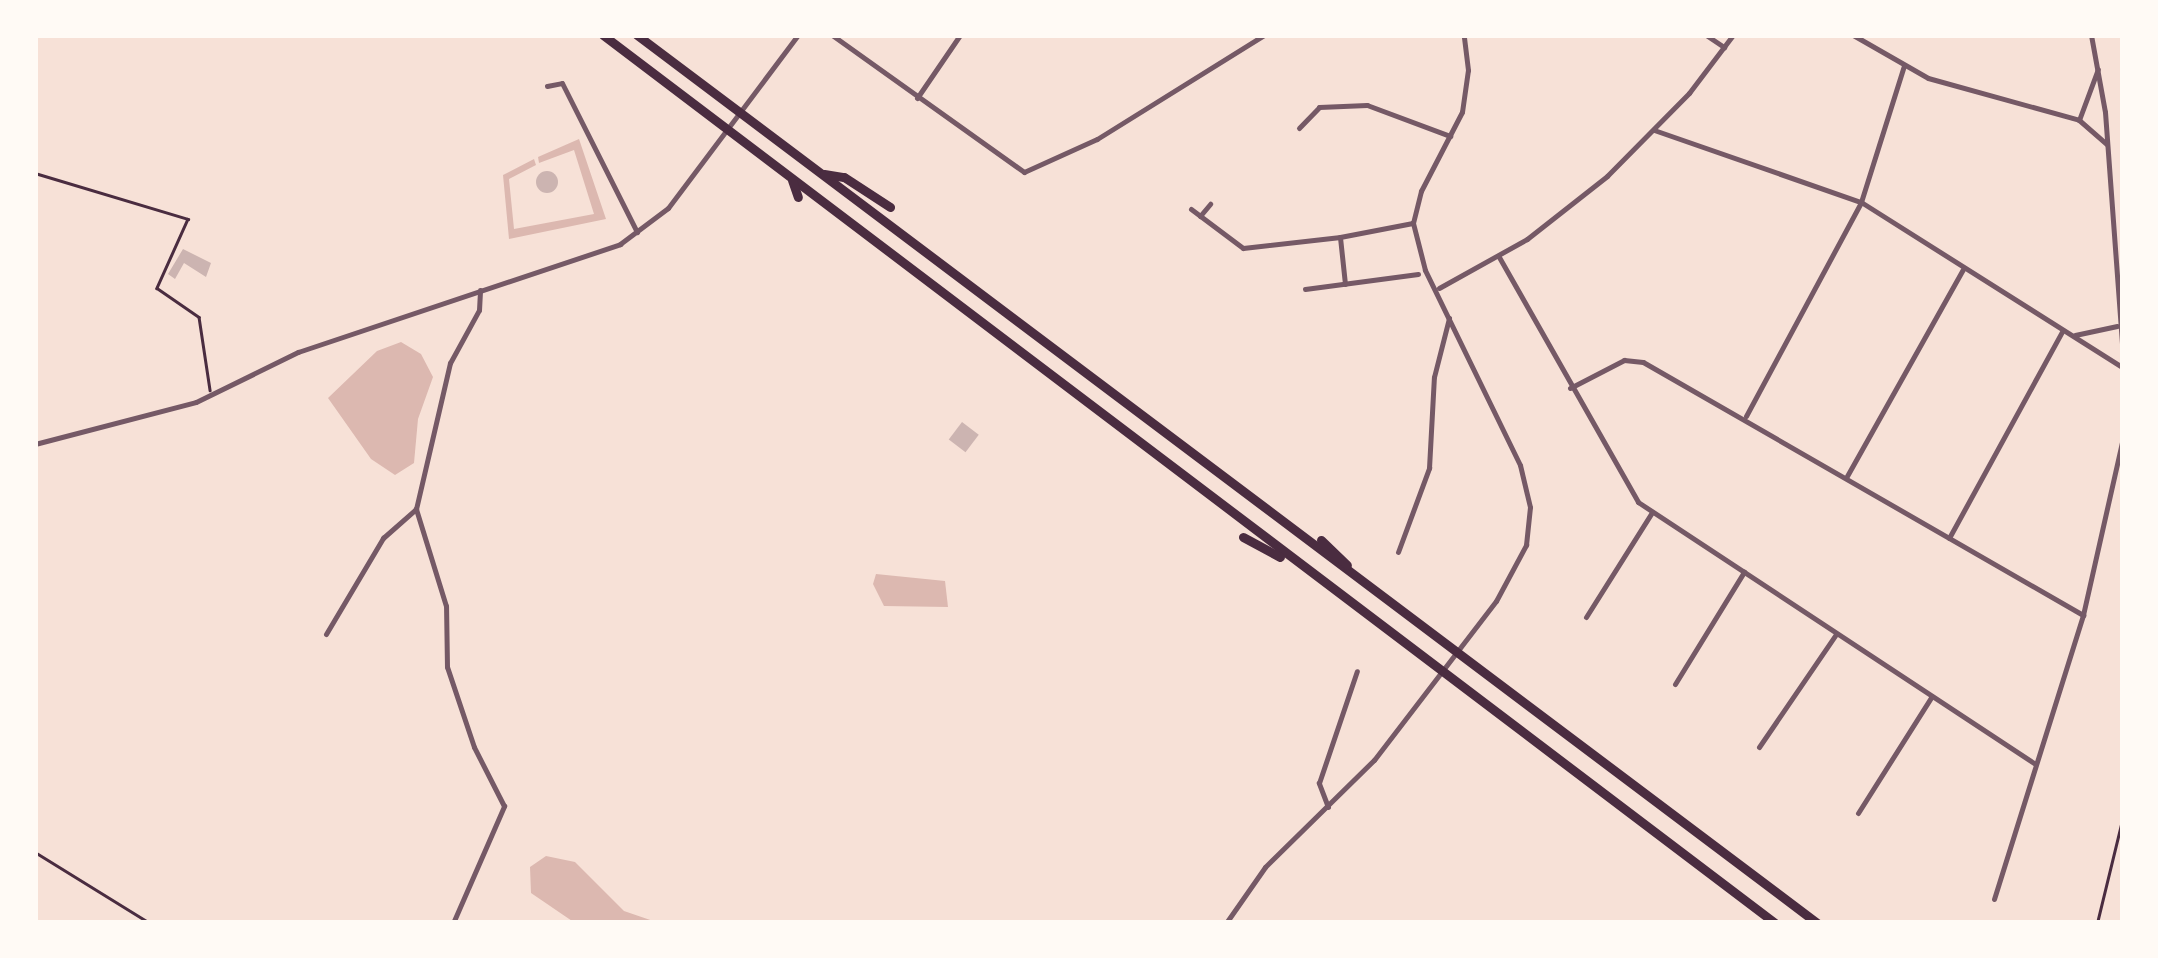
<!DOCTYPE html>
<style>
body{margin:0}
#map{position:relative;width:2158px;height:958px;overflow:hidden;background:#f7e1d7;font-family:"Alegreya Sans",sans-serif}
div>[style]{position:absolute}
.water>*{inset:0;background:#dcb8b0}
.building>*{inset:0;background:#ccb4b1;transform-origin:0 0}
.round{border-radius:50%}
.path>*{height:2.5px;margin:-1.25px;padding:0 1.25px;transform-origin:1.25px;border-radius:1.25px;background:#4a2c40}
.minor>*{height:5px;margin:-2.5px;padding:0 2.5px;transform-origin:2.5px;border-radius:2.5px;background:#755966}
.motorway>*{height:9px;margin:-4.5px;padding:0 4.5px;transform-origin:4.5px;border-radius:4.5px;background:#4a2c40}
span{translate:-50% -50%;white-space:nowrap;text-align:center;line-height:1.15;-webkit-text-stroke:8px #fffaf5;paint-order:stroke}
.frame{position:absolute;inset:0;border:38px solid #fffaf5;pointer-events:none}
</style>
<div id="map">
<div class="water">
<i style="clip-path:polygon(579px 139px,606px 219px,509px 239px,503px 175px,534px 159px,536px 165px,509px 179px,514px 229px,594px 214px,574px 150px,539px 163px,538px 157px)"></i>
<i style="clip-path:polygon(401px 342px,421px 354px,433px 377px,418px 419px,414px 463px,395px 475px,371px 459px,328px 398px,377px 351px)"></i>
<i style="clip-path:polygon(876px 574px,945px 581px,948px 607px,884px 606px,873px 584px)"></i>
<i style="clip-path:polygon(546px 856px,575px 862px,624px 911px,659px 923px,575px 923px,531px 893px,530px 867px)"></i>
</div>
<div class="building">
<i class="round" style="left:536px;top:171px;width:22px;height:22px"></i>
<i style="clip-path:polygon(183px 249px,211px 263px,206px 277px,184px 263px,175px 279px,168px 274px)"></i>
<i style="left:962px;top:422px;width:21px;height:22px;rotate:37deg"></i>
</div>
<div class="path">
<i style="left:1572px;top:35px;width:2px"></i>
<i style="left:35px;top:173px;width:160px;rotate:16.7deg"></i>
<i style="left:188px;top:219px;width:76px;rotate:114.2deg"></i>
<i style="left:157px;top:288px;width:51px;rotate:34.6deg"></i>
<i style="left:199px;top:317px;width:74px;rotate:81.4deg"></i>
<i style="left:35px;top:852px;width:135px;rotate:31.7deg"></i>
<i style="left:2097px;top:923px;width:110px;rotate:-76.3deg"></i>
</div>
<div class="minor">
<i style="left:832px;top:35px;width:236px;rotate:35.5deg"></i>
<i style="left:1024px;top:172px;width:80px;rotate:-24.3deg"></i>
<i style="left:1097px;top:139px;width:197px;rotate:-31.9deg"></i>
<i style="left:1706px;top:35px;width:22px;rotate:34deg"></i>
<i style="left:1853px;top:35px;width:86px;rotate:29.8deg"></i>
<i style="left:1928px;top:78px;width:157px;rotate:15.5deg"></i>
<i style="left:2079px;top:120px;width:37px;rotate:41deg"></i>
<i style="left:2091px;top:35px;width:78px;rotate:79.7deg"></i>
<i style="left:2105px;top:112px;width:245px;rotate:85.8deg"></i>
<i style="left:547px;top:86px;width:15px;rotate:-11deg"></i>
<i style="left:562px;top:83px;width:167px;rotate:63.3deg"></i>
<i style="left:917px;top:98px;width:76px;rotate:-55.7deg"></i>
<i style="left:2079px;top:120px;width:54px;rotate:-69.6deg"></i>
<i style="left:1299px;top:128px;width:29px;rotate:-46deg"></i>
<i style="left:1319px;top:107px;width:48px;rotate:-2.4deg"></i>
<i style="left:1367px;top:105px;width:89px;rotate:20.5deg"></i>
<i style="left:1654px;top:130px;width:219px;rotate:19.2deg"></i>
<i style="left:1861px;top:202px;width:309px;rotate:32.3deg"></i>
<i style="left:1191px;top:209px;width:65px;rotate:36.9deg"></i>
<i style="left:1243px;top:248px;width:98px;rotate:-6.5deg"></i>
<i style="left:1200px;top:216px;width:16px;rotate:-50deg"></i>
<i style="left:1499px;top:257px;width:282px;rotate:60.4deg"></i>
<i style="left:1638px;top:502px;width:476px;rotate:33.4deg"></i>
<i style="left:1345px;top:284px;width:47px;rotate:-96.1deg"></i>
<i style="left:1340px;top:237px;width:74px;rotate:-10.9deg"></i>
<i style="left:1439px;top:288px;width:101px;rotate:-29.1deg"></i>
<i style="left:1527px;top:239px;width:102px;rotate:-38.2deg"></i>
<i style="left:1607px;top:176px;width:117px;rotate:-45.3deg"></i>
<i style="left:1689px;top:93px;width:73px;rotate:-52.8deg"></i>
<i style="left:1305px;top:289px;width:114px;rotate:-7.6deg"></i>
<i style="left:2075px;top:335px;width:43px;rotate:-12.1deg"></i>
<i style="left:1570px;top:388px;width:61px;rotate:-27.4deg"></i>
<i style="left:1624px;top:360px;width:19px;rotate:6deg"></i>
<i style="left:1643px;top:362px;width:508px;rotate:29.9deg"></i>
<i style="left:1746px;top:416px;width:243px;rotate:-61.7deg"></i>
<i style="left:1861px;top:202px;width:143px;rotate:-72.5deg"></i>
<i style="left:35px;top:444px;width:166px;rotate:-14.6deg"></i>
<i style="left:196px;top:402px;width:114px;rotate:-26.1deg"></i>
<i style="left:298px;top:352px;width:340px;rotate:-18.5deg"></i>
<i style="left:620px;top:244px;width:60px;rotate:-36.9deg"></i>
<i style="left:668px;top:208px;width:216px;rotate:-53.1deg"></i>
<i style="left:1847px;top:476px;width:237px;rotate:-60.7deg"></i>
<i style="left:1949px;top:538px;width:237px;rotate:-61.3deg"></i>
<i style="left:1398px;top:552px;width:90px;rotate:-69.7deg"></i>
<i style="left:1429px;top:468px;width:91px;rotate:-86.9deg"></i>
<i style="left:1434px;top:377px;width:61px;rotate:-75.7deg"></i>
<i style="left:1586px;top:617px;width:124px;rotate:-57.8deg"></i>
<i style="left:326px;top:634px;width:112px;rotate:-59.3deg"></i>
<i style="left:383px;top:538px;width:44px;rotate:-41.3deg"></i>
<i style="left:1675px;top:684px;width:132px;rotate:-58.4deg"></i>
<i style="left:1759px;top:747px;width:137px;rotate:-55.7deg"></i>
<i style="left:1328px;top:807px;width:26px;rotate:-111deg"></i>
<i style="left:1319px;top:783px;width:118px;rotate:-71.3deg"></i>
<i style="left:1858px;top:813px;width:138px;rotate:-57.7deg"></i>
<i style="left:1994px;top:899px;width:298px;rotate:-72.6deg"></i>
<i style="left:2083px;top:615px;width:181px;rotate:-77.3deg"></i>
<i style="left:453px;top:923px;width:128px;rotate:-66.4deg"></i>
<i style="left:504px;top:806px;width:66px;rotate:-117deg"></i>
<i style="left:474px;top:747px;width:84px;rotate:-108.6deg"></i>
<i style="left:447px;top:667px;width:61px;rotate:-90.9deg"></i>
<i style="left:446px;top:606px;width:102px;rotate:-107.2deg"></i>
<i style="left:416px;top:509px;width:150px;rotate:-76.9deg"></i>
<i style="left:450px;top:363px;width:60px;rotate:-61.3deg"></i>
<i style="left:479px;top:310px;width:20px;rotate:-87deg"></i>
<i style="left:1226px;top:923px;width:68px;rotate:-55.1deg"></i>
<i style="left:1265px;top:867px;width:153px;rotate:-44.5deg"></i>
<i style="left:1374px;top:760px;width:200px;rotate:-52.5deg"></i>
<i style="left:1496px;top:601px;width:64px;rotate:-61.8deg"></i>
<i style="left:1526px;top:545px;width:38px;rotate:-84deg"></i>
<i style="left:1530px;top:507px;width:43px;rotate:-103.4deg"></i>
<i style="left:1520px;top:465px;width:217px;rotate:-116deg"></i>
<i style="left:1425px;top:270px;width:49px;rotate:-104.3deg"></i>
<i style="left:1413px;top:223px;width:33px;rotate:-76deg"></i>
<i style="left:1421px;top:191px;width:89px;rotate:-62.6deg"></i>
<i style="left:1462px;top:112px;width:42px;rotate:-81.9deg"></i>
<i style="left:1468px;top:70px;width:35px;rotate:-97deg"></i>
</div>
<div class="motorway">
<i style="left:603px;top:35px;width:1470px;rotate:37.15deg"></i>
<i style="left:637px;top:35px;width:1477px;rotate:36.96deg"></i>
<i style="left:824px;top:174px;width:20px;rotate:9deg"></i>
<i style="left:844px;top:177px;width:55px;rotate:33.1deg"></i>
<i style="left:792px;top:180px;width:18px;rotate:71deg"></i>
<i style="left:1243px;top:537px;width:42px;rotate:28.4deg"></i>
<i style="left:1321px;top:540px;width:36px;rotate:44deg"></i>
</div>
<div class="frame"></div>
</div>
